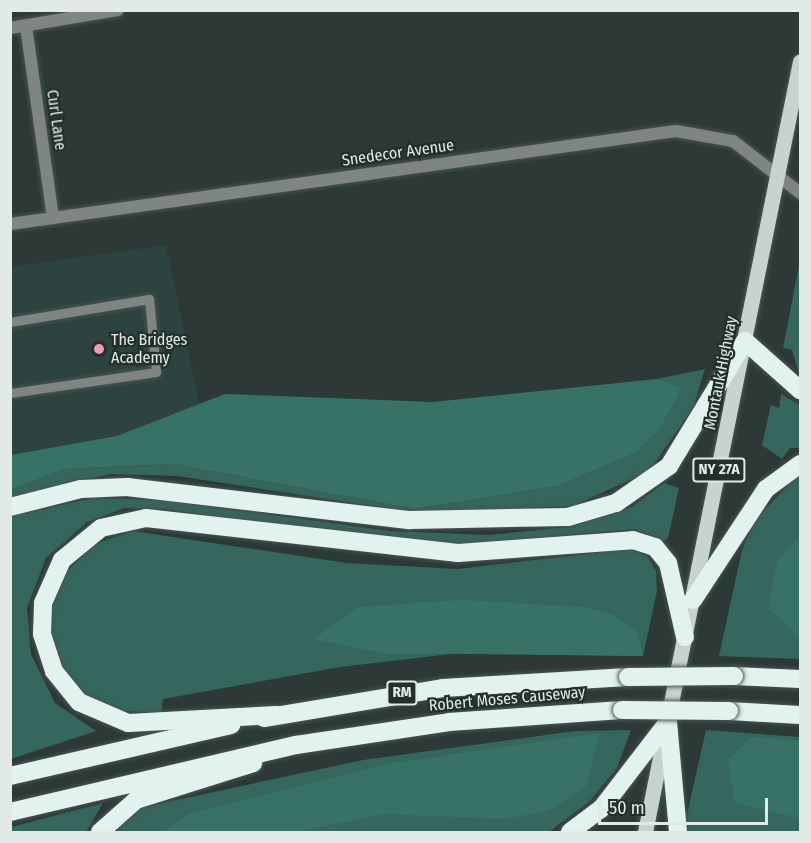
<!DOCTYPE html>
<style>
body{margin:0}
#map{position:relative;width:811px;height:843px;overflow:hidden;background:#2c3936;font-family:"Fira Sans Condensed",sans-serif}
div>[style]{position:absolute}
.built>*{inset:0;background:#2d433f}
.green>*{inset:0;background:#35675e}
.forest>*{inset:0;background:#387267}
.roads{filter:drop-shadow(0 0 2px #495552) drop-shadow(0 0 2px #495552)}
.service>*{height:9px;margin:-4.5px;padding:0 4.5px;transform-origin:4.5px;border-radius:4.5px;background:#7e8583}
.minor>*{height:12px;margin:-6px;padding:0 6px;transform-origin:6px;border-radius:6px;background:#7e8583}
.primary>*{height:15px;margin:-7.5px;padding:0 7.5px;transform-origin:7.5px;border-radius:7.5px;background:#c6d3d0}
.motorway>*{height:18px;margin:-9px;padding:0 9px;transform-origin:9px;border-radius:9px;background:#e2f3ef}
.bridges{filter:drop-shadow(0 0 2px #495552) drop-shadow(0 0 2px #495552)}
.motorway-bridge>*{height:18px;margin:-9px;padding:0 9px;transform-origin:9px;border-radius:9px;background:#e2f3ef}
.dots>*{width:16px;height:16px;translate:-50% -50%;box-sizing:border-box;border:3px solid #222f2c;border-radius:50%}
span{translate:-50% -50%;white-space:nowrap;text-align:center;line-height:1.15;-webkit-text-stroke:4.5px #222f2c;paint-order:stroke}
.shield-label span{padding:2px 4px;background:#222f2c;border:2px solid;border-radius:4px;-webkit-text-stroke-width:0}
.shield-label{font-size:15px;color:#e2eae8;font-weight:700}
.street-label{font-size:16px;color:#e2eae8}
.poi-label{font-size:16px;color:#e2eae8}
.left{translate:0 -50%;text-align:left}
.frame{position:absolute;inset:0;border:12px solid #e2eae8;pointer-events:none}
.scale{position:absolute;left:598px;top:798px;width:170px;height:27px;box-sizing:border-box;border:3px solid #e2eae8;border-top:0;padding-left:8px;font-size:18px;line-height:21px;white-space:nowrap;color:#e2eae8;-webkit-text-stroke:4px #222f2c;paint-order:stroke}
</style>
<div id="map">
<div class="built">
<i style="clip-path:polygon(166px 245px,205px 431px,11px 458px,10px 267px)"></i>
</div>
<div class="green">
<i style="clip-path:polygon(800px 260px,800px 377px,792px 350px,783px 348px)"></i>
<i style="clip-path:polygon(705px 369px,693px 408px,649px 471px,573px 506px,419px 513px,177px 476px,110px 474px,11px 497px,10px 489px,65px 469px,174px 464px,414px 509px,558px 486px,635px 453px,681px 388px,657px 379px)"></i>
<i style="clip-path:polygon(781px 394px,800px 405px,800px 448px,790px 448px,782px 459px,762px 445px,771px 405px,779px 408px)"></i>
<i style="clip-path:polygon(799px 474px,800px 659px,719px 656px,742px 550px,754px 521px)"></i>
<i style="clip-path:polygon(664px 483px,679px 488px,668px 538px,661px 543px,635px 529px,472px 544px,396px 541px,163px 509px,125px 508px,87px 522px,46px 558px,27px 608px,31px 654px,55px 703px,96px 731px,11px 759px,10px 518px,17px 515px,93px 498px,161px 500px,390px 531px,489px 535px,569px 527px,632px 507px)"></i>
<i style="clip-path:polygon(133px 531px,347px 563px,457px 569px,630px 549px,647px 556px,656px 571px,657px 591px,643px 656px,459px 653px,340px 667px,163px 699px,161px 713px,110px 710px,77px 690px,56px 662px,48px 622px,59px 580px,93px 545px)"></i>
<i style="clip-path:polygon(631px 730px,617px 768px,590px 801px,549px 832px,115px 832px,139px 808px,363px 760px,575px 731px)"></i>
<i style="clip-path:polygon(706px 730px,800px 737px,800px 832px,683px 832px)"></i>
<i style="clip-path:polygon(103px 803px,86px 832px,11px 832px,11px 827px)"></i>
</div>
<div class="forest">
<i style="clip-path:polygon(657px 379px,682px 388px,659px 429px,635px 453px,558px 486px,414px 509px,174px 464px,65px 469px,11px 489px,11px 455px,117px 436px,225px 394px,433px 402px)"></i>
<i style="clip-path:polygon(800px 536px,800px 637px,769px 609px,777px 561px)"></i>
<i style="clip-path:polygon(462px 600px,582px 607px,613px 615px,637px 632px,643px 656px,382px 653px,314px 639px,358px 607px)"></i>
<i style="clip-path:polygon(599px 733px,587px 785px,548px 811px,504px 819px,384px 814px,296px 832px,163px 832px,188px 814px,388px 764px)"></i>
<i style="clip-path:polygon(751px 737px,800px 741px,800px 818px,735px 803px,728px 760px)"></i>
</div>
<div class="roads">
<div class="service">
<i style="left:10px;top:322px;width:141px;rotate:-9.4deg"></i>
<i style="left:149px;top:299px;width:73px;rotate:84.5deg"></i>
<i style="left:156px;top:372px;width:148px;rotate:171.8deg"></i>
</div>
<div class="minor">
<i style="left:26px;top:26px;width:194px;rotate:82deg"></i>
<i style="left:10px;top:28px;width:109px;rotate:-9.5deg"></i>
<i style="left:10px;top:224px;width:672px;rotate:-7.95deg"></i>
<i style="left:676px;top:131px;width:58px;rotate:10deg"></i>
<i style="left:733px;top:141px;width:85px;rotate:37.8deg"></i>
</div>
<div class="primary">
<i style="left:645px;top:832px;width:786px;rotate:-78.63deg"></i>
</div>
<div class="motorway">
<i style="left:10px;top:507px;width:73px;rotate:-14.2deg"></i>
<i style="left:81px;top:489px;width:46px;rotate:-2.5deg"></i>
<i style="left:127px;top:487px;width:285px;rotate:6.7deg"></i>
<i style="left:410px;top:520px;width:158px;rotate:-1.1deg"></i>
<i style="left:568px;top:517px;width:50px;rotate:-16.3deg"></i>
<i style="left:616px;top:503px;width:65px;rotate:-34.9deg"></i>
<i style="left:669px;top:466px;width:146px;rotate:-58.7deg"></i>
<i style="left:745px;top:341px;width:74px;rotate:41.7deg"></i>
<i style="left:693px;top:600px;width:133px;rotate:-56.7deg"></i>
<i style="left:766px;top:489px;width:42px;rotate:-36.3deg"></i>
<i style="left:734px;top:676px;width:66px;rotate:2.6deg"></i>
<i style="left:729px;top:711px;width:71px;rotate:3.2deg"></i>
<i style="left:276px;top:715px;width:148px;rotate:176.9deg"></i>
<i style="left:128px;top:723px;width:53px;rotate:-156.8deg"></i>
<i style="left:79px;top:702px;width:40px;rotate:-129deg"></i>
<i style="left:54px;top:671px;width:39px;rotate:-108deg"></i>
<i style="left:42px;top:634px;width:31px;rotate:-88deg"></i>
<i style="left:43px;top:603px;width:47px;rotate:-66.2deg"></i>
<i style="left:62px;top:560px;width:50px;rotate:-39.4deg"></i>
<i style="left:101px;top:528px;width:46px;rotate:-12.5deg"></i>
<i style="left:146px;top:518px;width:314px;rotate:6.4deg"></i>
<i style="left:458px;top:553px;width:175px;rotate:-4.2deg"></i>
<i style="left:633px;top:540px;width:23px;rotate:18deg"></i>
<i style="left:655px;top:547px;width:21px;rotate:51deg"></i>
<i style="left:668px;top:563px;width:76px;rotate:77.1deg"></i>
<i style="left:264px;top:718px;width:181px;rotate:-9.5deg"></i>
<i style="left:443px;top:688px;width:185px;rotate:-3.4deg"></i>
<i style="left:668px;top:722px;width:110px;rotate:84.8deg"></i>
<i style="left:10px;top:776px;width:227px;rotate:-13deg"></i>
<i style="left:10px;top:812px;width:294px;rotate:-13.2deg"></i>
<i style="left:296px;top:745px;width:155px;rotate:-8.5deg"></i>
<i style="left:449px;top:722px;width:173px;rotate:-4deg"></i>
<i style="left:100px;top:832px;width:48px;rotate:-41.6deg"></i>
<i style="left:136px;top:800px;width:123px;rotate:-17.5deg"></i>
<i style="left:570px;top:832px;width:39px;rotate:-37deg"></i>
<i style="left:601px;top:809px;width:110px;rotate:-52.4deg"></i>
</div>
</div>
<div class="bridges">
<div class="motorway-bridge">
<i style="left:628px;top:677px;width:106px;rotate:-0.5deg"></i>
<i style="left:622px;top:710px;width:107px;rotate:0.5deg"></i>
</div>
</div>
<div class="dots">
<i style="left:99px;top:349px;background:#f29aaf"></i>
</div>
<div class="shield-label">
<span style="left:719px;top:470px">NY 27A</span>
<span style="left:402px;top:693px">RM</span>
</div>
<div class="street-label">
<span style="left:56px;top:120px;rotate:82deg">Curl Lane</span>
<span style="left:398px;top:153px;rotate:-8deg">Snedecor Avenue</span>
<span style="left:721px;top:373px;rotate:-79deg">Montauk Highway</span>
<span style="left:507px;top:699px;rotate:-5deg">Robert Moses Causeway</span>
</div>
<div class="poi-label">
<span class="left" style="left:111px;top:349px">The Bridges<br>Academy</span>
</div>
<div class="frame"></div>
<div class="scale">50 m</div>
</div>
